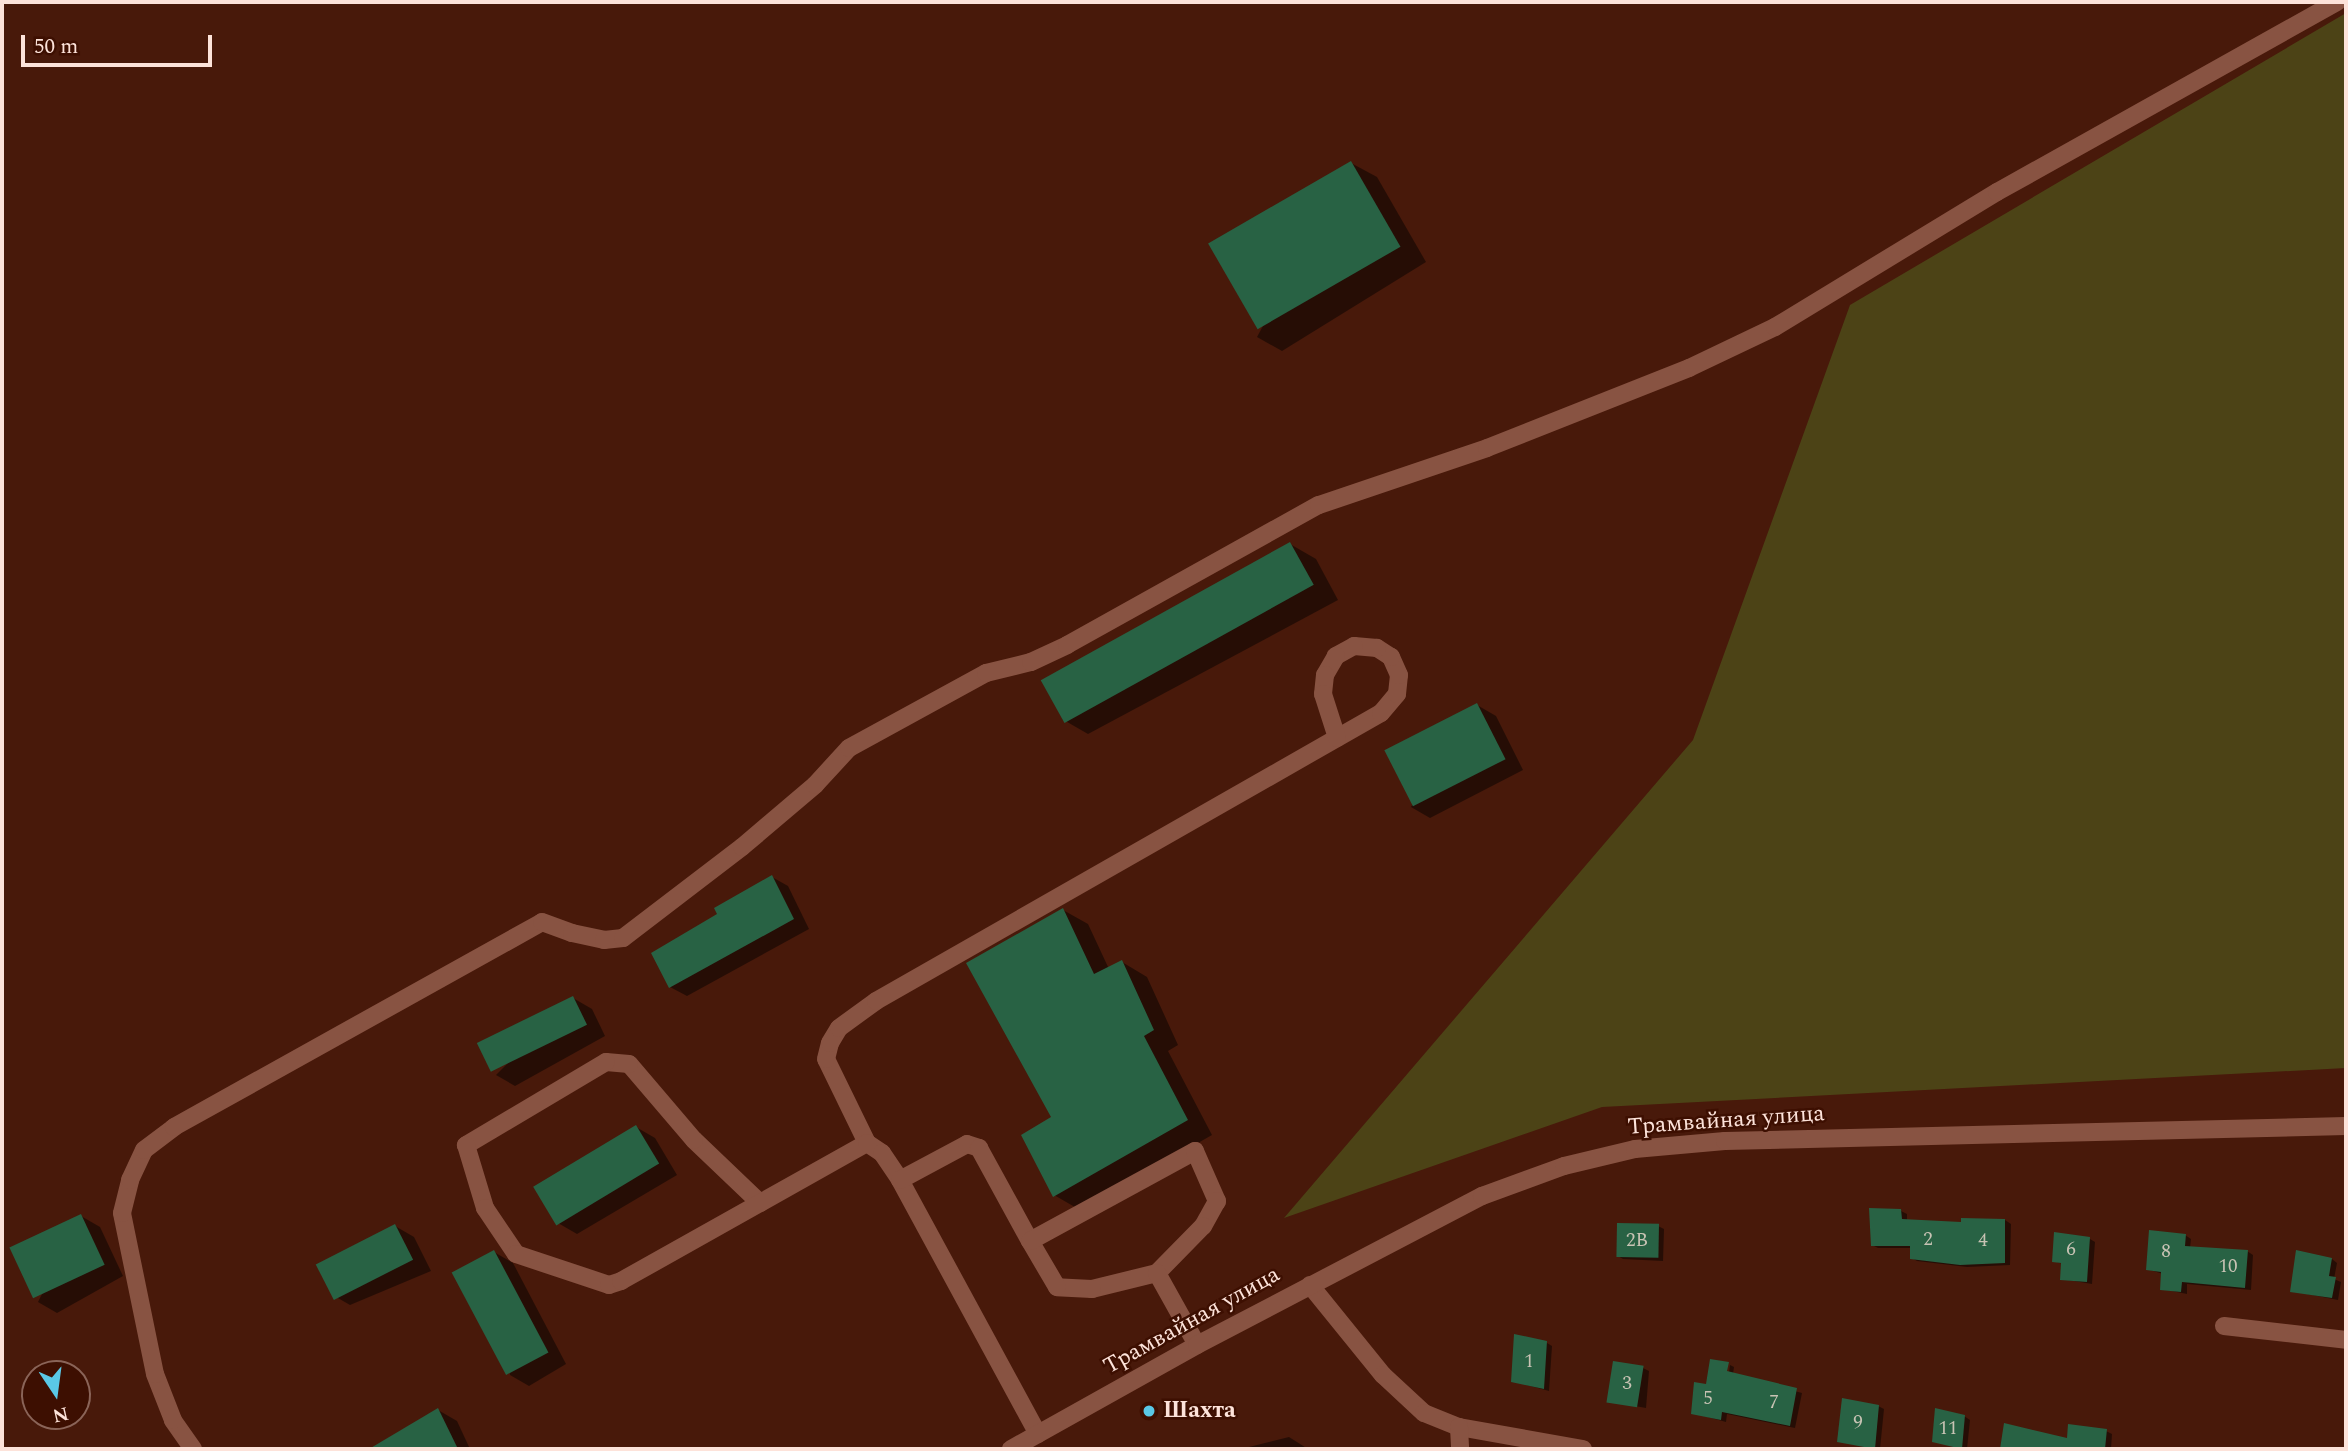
<!DOCTYPE html>
<meta charset="utf-8">
<style>
body{margin:0}
#map{position:relative;width:2348px;height:1451px;overflow:hidden;background:#48190a;font-family:Spectral,serif}
div>[style]{position:absolute}
.green>*{inset:0;background:#4c4316}
.shadow>*{inset:0;background:#0007}
.building>*{inset:0;background:#286244;transform-origin:0 0}
.minor>*{height:18px;margin:-9px;padding:0 9px;transform-origin:9px;border-radius:9px;background:#885342}
.dots>*{width:19px;height:19px;translate:-50% -50%;box-sizing:border-box;border:4px solid #3d0f01;border-radius:50%}
span{translate:-50% -50%;white-space:nowrap;text-align:center;line-height:1.15;-webkit-text-stroke:5px #3d0f01;paint-order:stroke}
.number-label{font-size:19px;color:#c8c3b4}
.number-label span{-webkit-text-stroke-width:0}
.street-label{font-size:23px;color:#fde3da}
.poi-label{font-size:23px;color:#fde3da;font-weight:700}
.left{translate:0 -50%;text-align:left}
.frame{position:absolute;inset:0;border:4px solid #fde3da;pointer-events:none}
.north{position:absolute;left:21px;top:1360px;width:70px;height:70px;box-sizing:border-box;background:#3d0f01;border:2px solid #8a6458;border-radius:50%;rotate:167deg;font-size:19px;font-weight:700;line-height:28px;text-align:center;color:#fde3da}
.north::after{content:'';display:block;margin:auto;width:24px;height:32px;background:#5ac8e6;clip-path:polygon(50% 0,100% 100%,50% 72%,0 100%)}
.scale{position:absolute;left:21px;top:35px;width:191px;height:32px;box-sizing:border-box;border:4px solid #fde3da;border-top:0;padding-left:9px;font-size:21px;line-height:24px;white-space:nowrap;color:#fde3da;-webkit-text-stroke:5px #3d0f01;paint-order:stroke}
</style>
<div id="map">
<div class="green">
<i style="clip-path:polygon(2346px 13px,2346px 1068px,1602px 1107px,1284px 1218px,1693px 740px,1850px 305px)"></i>
</div>
<div class="shadow">
<i style="clip-path:polygon(1351px 163px,1377px 177px,1426px 262px,1282px 351px,1257px 337px)"></i>
<i style="clip-path:polygon(1290px 544px,1316px 559px,1338px 600px,1088px 734px,1062px 719px)"></i>
<i style="clip-path:polygon(1477px 705px,1496px 716px,1523px 770px,1430px 818px,1411px 807px)"></i>
<i style="clip-path:polygon(772px 877px,788px 886px,809px 929px,687px 996px,670px 987px,719px 914px)"></i>
<i style="clip-path:polygon(1063px 910px,1088px 924px,1109px 969px,1122px 962px,1147px 977px,1178px 1045px,1168px 1051px,1212px 1135px,1080px 1210px,1054px 1195px,1053px 1117px)"></i>
<i style="clip-path:polygon(573px 998px,592px 1009px,605px 1036px,515px 1086px,496px 1075px)"></i>
<i style="clip-path:polygon(636px 1127px,655px 1138px,677px 1175px,577px 1234px,558px 1223px)"></i>
<i style="clip-path:polygon(1901px 1211px,1907px 1214px,1907px 1221px,1963px 1224px,2005px 1220px,2011px 1224px,2010px 1265px,1967px 1267px,1917px 1261px,1912px 1258px,1911px 1248px,1878px 1248px,1872px 1245px)"></i>
<i style="clip-path:polygon(81px 1216px,100px 1227px,123px 1276px,57px 1313px,38px 1302px)"></i>
<i style="clip-path:polygon(395px 1226px,414px 1237px,431px 1271px,350px 1305px,331px 1294px)"></i>
<i style="clip-path:polygon(1658px 1226px,1664px 1229px,1663px 1261px,1623px 1259px,1618px 1256px)"></i>
<i style="clip-path:polygon(2185px 1235px,2191px 1239px,2190px 1248px,2247px 1251px,2253px 1255px,2251px 1290px,2187px 1284px,2187px 1294px,2162px 1289px,2163px 1274px,2147px 1269px)"></i>
<i style="clip-path:polygon(2090px 1239px,2095px 1242px,2092px 1284px,2062px 1279px,2063px 1264px,2054px 1261px)"></i>
<i style="clip-path:polygon(494px 1252px,513px 1263px,566px 1364px,529px 1386px,510px 1375px)"></i>
<i style="clip-path:polygon(2332px 1259px,2337px 1263px,2334px 1279px,2341px 1282px,2338px 1300px,2292px 1291px)"></i>
<i style="clip-path:polygon(1547px 1343px,1552px 1346px,1549px 1391px,1512px 1381px)"></i>
<i style="clip-path:polygon(1730px 1365px,1734px 1367px,1733px 1374px,1802px 1393px,1795px 1428px,1727px 1414px,1726px 1422px,1693px 1413px,1707px 1386px,1728px 1380px)"></i>
<i style="clip-path:polygon(1643px 1368px,1649px 1371px,1646px 1408px,1612px 1402px)"></i>
<i style="clip-path:polygon(1878px 1406px,1884px 1409px,1880px 1449px,1838px 1441px)"></i>
<i style="clip-path:polygon(438px 1410px,457px 1421px,470px 1449px,373px 1449px)"></i>
<i style="clip-path:polygon(1964px 1416px,1970px 1420px,1967px 1449px,1934px 1441px)"></i>
<i style="clip-path:polygon(2006px 1425px,2068px 1440px,2106px 1431px,2112px 1434px,2111px 1449px,2002px 1449px)"></i>
<i style="clip-path:polygon(1289px 1437px,1308px 1449px,1241px 1449px)"></i>
</div>
<div class="building">
<i style="left:1351px;top:161px;width:99px;height:165px;rotate:60deg"></i>
<i style="left:1290px;top:542px;width:49px;height:285px;rotate:61deg"></i>
<i style="left:1477px;top:703px;width:63px;height:104px;rotate:63deg"></i>
<i style="clip-path:polygon(772px 875px,794px 919px,669px 988px,651px 953px,717px 914px,714px 908px)"></i>
<i style="clip-path:polygon(1063px 908px,1094px 974px,1122px 960px,1154px 1030px,1144px 1036px,1188px 1120px,1053px 1197px,1021px 1135px,1051px 1117px,966px 963px)"></i>
<i style="left:573px;top:996px;width:32px;height:107px;rotate:64deg"></i>
<i style="left:636px;top:1125px;width:45px;height:120px;rotate:59deg"></i>
<i style="clip-path:polygon(1869px 1208px,1901px 1209px,1902px 1219px,1961px 1222px,1961px 1218px,2005px 1219px,2005px 1263px,1960px 1265px,1910px 1259px,1910px 1246px,1871px 1246px)"></i>
<i style="left:81px;top:1214px;width:56px;height:79px;rotate:65deg"></i>
<i style="left:1617px;top:1223px;width:42px;height:34px;rotate:1deg"></i>
<i style="left:395px;top:1224px;width:40px;height:89px;rotate:63deg"></i>
<i style="clip-path:polygon(2149px 1230px,2186px 1234px,2185px 1246px,2248px 1250px,2245px 1288px,2182px 1282px,2181px 1292px,2160px 1290px,2161px 1272px,2146px 1270px)"></i>
<i style="clip-path:polygon(2054px 1232px,2090px 1237px,2087px 1282px,2060px 1280px,2061px 1263px,2052px 1262px)"></i>
<i style="left:494px;top:1250px;width:116px;height:48px;rotate:62deg"></i>
<i style="clip-path:polygon(2296px 1250px,2332px 1258px,2329px 1276px,2336px 1277px,2332px 1298px,2290px 1292px)"></i>
<i style="clip-path:polygon(1514px 1334px,1547px 1341px,1544px 1389px,1511px 1382px)"></i>
<i style="clip-path:polygon(1710px 1359px,1729px 1362px,1727px 1371px,1797px 1388px,1790px 1426px,1722px 1412px,1721px 1420px,1691px 1414px,1694px 1382px,1706px 1384px)"></i>
<i style="left:1613px;top:1361px;width:31px;height:42px;rotate:9deg"></i>
<i style="clip-path:polygon(1842px 1398px,1879px 1405px,1875px 1449px,1837px 1442px)"></i>
<i style="clip-path:polygon(438px 1408px,458px 1449px,369px 1449px)"></i>
<i style="clip-path:polygon(1935px 1408px,1965px 1415px,1962px 1449px,1932px 1442px)"></i>
<i style="clip-path:polygon(2004px 1423px,2067px 1438px,2068px 1424px,2107px 1429px,2105px 1449px,2000px 1449px)"></i>
</div>
<div class="minor">
<i style="left:867px;top:1143px;width:93px;rotate:-116deg"></i>
<i style="left:826px;top:1059px;width:16px;rotate:-76deg"></i>
<i style="left:830px;top:1043px;width:17px;rotate:-59deg"></i>
<i style="left:839px;top:1028px;width:46px;rotate:-36.1deg"></i>
<i style="left:876px;top:1001px;width:581px;rotate:-29.7deg"></i>
<i style="left:1381px;top:713px;width:25px;rotate:-50deg"></i>
<i style="left:1397px;top:694px;width:19px;rotate:-84deg"></i>
<i style="left:1399px;top:675px;width:20px;rotate:-114deg"></i>
<i style="left:1391px;top:657px;width:17px;rotate:-147deg"></i>
<i style="left:1377px;top:648px;width:23px;rotate:-175deg"></i>
<i style="left:1354px;top:646px;width:21px;rotate:151deg"></i>
<i style="left:1336px;top:656px;width:22px;rotate:120deg"></i>
<i style="left:1325px;top:675px;width:19px;rotate:96deg"></i>
<i style="left:1323px;top:694px;width:46px;rotate:72.3deg"></i>
<i style="left:900px;top:1180px;width:289px;rotate:61.5deg"></i>
<i style="left:760px;top:1203px;width:91px;rotate:-136.3deg"></i>
<i style="left:694px;top:1140px;width:100px;rotate:-130.5deg"></i>
<i style="left:629px;top:1064px;width:23px;rotate:-175deg"></i>
<i style="left:606px;top:1062px;width:163px;rotate:149.3deg"></i>
<i style="left:466px;top:1145px;width:66px;rotate:73.2deg"></i>
<i style="left:485px;top:1208px;width:55px;rotate:56deg"></i>
<i style="left:516px;top:1254px;width:98px;rotate:18.4deg"></i>
<i style="left:609px;top:1285px;width:13px;rotate:-18deg"></i>
<i style="left:621px;top:1281px;width:282px;rotate:-29.3deg"></i>
<i style="left:867px;top:1143px;width:18px;rotate:34deg"></i>
<i style="left:882px;top:1153px;width:32px;rotate:56deg"></i>
<i style="left:900px;top:1180px;width:76px;rotate:-28.2deg"></i>
<i style="left:967px;top:1144px;width:13px;rotate:18deg"></i>
<i style="left:979px;top:1148px;width:106px;rotate:61.3deg"></i>
<i style="left:1157px;top:1273px;width:67px;rotate:166.2deg"></i>
<i style="left:1092px;top:1289px;width:35px;rotate:-177deg"></i>
<i style="left:1057px;top:1287px;width:53px;rotate:-120.4deg"></i>
<i style="left:1030px;top:1241px;width:188px;rotate:-28.6deg"></i>
<i style="left:1195px;top:1151px;width:55px;rotate:66.3deg"></i>
<i style="left:1217px;top:1201px;width:29px;rotate:119deg"></i>
<i style="left:1203px;top:1226px;width:66px;rotate:134.4deg"></i>
<i style="left:1157px;top:1273px;width:82px;rotate:60.9deg"></i>
<i style="left:1310px;top:1285px;width:116px;rotate:51deg"></i>
<i style="left:1383px;top:1375px;width:56px;rotate:42.8deg"></i>
<i style="left:1424px;top:1413px;width:38px;rotate:22deg"></i>
<i style="left:1459px;top:1427px;width:126px;rotate:10.1deg"></i>
<i style="left:2224px;top:1326px;width:123px;rotate:6.5deg"></i>
<i style="left:1459px;top:1427px;width:22px;rotate:87deg"></i>
<i style="left:193px;top:1449px;width:35px;rotate:-125deg"></i>
<i style="left:173px;top:1420px;width:49px;rotate:-111.4deg"></i>
<i style="left:155px;top:1374px;width:164px;rotate:-101.6deg"></i>
<i style="left:122px;top:1213px;width:34px;rotate:-76deg"></i>
<i style="left:130px;top:1180px;width:33px;rotate:-65deg"></i>
<i style="left:144px;top:1150px;width:38px;rotate:-37deg"></i>
<i style="left:174px;top:1127px;width:421px;rotate:-29.1deg"></i>
<i style="left:542px;top:922px;width:32px;rotate:20deg"></i>
<i style="left:572px;top:933px;width:33px;rotate:12deg"></i>
<i style="left:604px;top:940px;width:19px;rotate:-6deg"></i>
<i style="left:623px;top:938px;width:150px;rotate:-37.4deg"></i>
<i style="left:742px;top:847px;width:96px;rotate:-40.3deg"></i>
<i style="left:815px;top:785px;width:50px;rotate:-47.4deg"></i>
<i style="left:849px;top:748px;width:156px;rotate:-28.7deg"></i>
<i style="left:986px;top:673px;width:46px;rotate:-13.7deg"></i>
<i style="left:1031px;top:662px;width:40px;rotate:-25deg"></i>
<i style="left:1067px;top:645px;width:288px;rotate:-29.1deg"></i>
<i style="left:1319px;top:505px;width:177px;rotate:-18.7deg"></i>
<i style="left:1487px;top:448px;width:217px;rotate:-21.6deg"></i>
<i style="left:1689px;top:368px;width:95px;rotate:-25.5deg"></i>
<i style="left:1775px;top:327px;width:260px;rotate:-31.3deg"></i>
<i style="left:1997px;top:192px;width:389px;rotate:-29.2deg"></i>
<i style="left:1011px;top:1449px;width:213px;rotate:-29.2deg"></i>
<i style="left:1197px;top:1345px;width:322px;rotate:-27.6deg"></i>
<i style="left:1482px;top:1196px;width:87px;rotate:-20.1deg"></i>
<i style="left:1564px;top:1166px;width:73px;rotate:-13.5deg"></i>
<i style="left:1635px;top:1149px;width:90px;rotate:-5.1deg"></i>
<i style="left:1725px;top:1141px;width:621px;rotate:-1.38deg"></i>
</div>
<div class="dots">
<i style="left:1149px;top:1411px;background:#5ac8e6"></i>
</div>
<div class="number-label">
<span style="left:1928px;top:1240px">2</span>
<span style="left:1637px;top:1241px">2В</span>
<span style="left:1983px;top:1241px">4</span>
<span style="left:2071px;top:1250px">6</span>
<span style="left:2166px;top:1252px">8</span>
<span style="left:2228px;top:1267px">10</span>
<span style="left:1529px;top:1362px">1</span>
<span style="left:1627px;top:1384px">3</span>
<span style="left:1708px;top:1399px">5</span>
<span style="left:1774px;top:1403px">7</span>
<span style="left:1858px;top:1423px">9</span>
<span style="left:1948px;top:1429px">11</span>
</div>
<div class="street-label">
<span style="left:1726px;top:1121px;rotate:-4deg">Трамвайная улица</span>
<span style="left:1192px;top:1321px;rotate:-29deg">Трамвайная улица</span>
</div>
<div class="poi-label">
<span class="left" style="left:1163px;top:1411px">Шахта</span>
</div>
<div class="frame"></div>
<div class="north">N</div>
<div class="scale">50 m</div>
</div>
